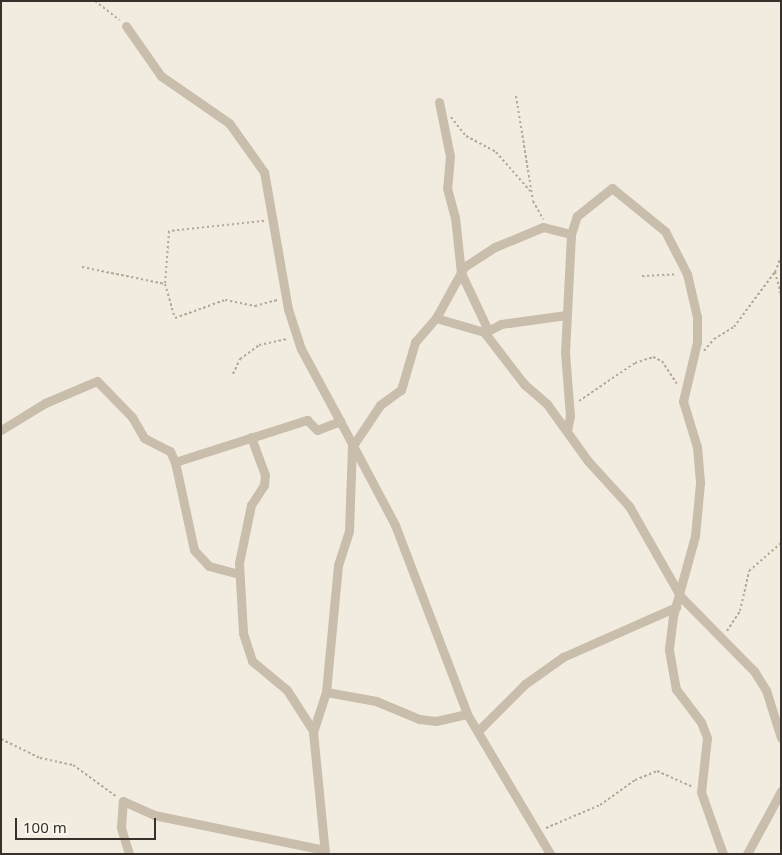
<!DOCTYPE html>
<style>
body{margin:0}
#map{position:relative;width:782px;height:855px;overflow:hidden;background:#f2ece0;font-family:"Noto Sans",sans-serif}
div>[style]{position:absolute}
.path>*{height:2px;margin-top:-1px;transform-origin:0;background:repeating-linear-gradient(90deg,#b5a897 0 2.5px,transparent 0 5px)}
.minor>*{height:9px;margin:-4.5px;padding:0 4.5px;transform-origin:4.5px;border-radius:4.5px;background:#c9bdac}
span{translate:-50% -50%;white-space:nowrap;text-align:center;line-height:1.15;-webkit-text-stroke:5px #f9f5ec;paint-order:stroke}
.frame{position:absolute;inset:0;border:2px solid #38312b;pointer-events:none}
.scale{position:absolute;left:15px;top:818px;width:141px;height:22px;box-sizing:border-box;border:2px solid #38312b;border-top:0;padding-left:6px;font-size:15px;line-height:18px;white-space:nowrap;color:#38312b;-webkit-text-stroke:4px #f9f5ec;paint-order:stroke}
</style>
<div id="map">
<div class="path">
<i style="left:95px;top:1px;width:31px;rotate:38deg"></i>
<i style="left:516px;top:96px;width:106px;rotate:80.8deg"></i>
<i style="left:533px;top:201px;width:21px;rotate:61deg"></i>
<i style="left:451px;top:117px;width:24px;rotate:52deg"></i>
<i style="left:466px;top:136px;width:34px;rotate:28deg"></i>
<i style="left:496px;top:152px;width:52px;rotate:48.9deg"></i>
<i style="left:264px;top:221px;width:96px;rotate:174deg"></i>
<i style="left:169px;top:231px;width:53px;rotate:94.3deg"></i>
<i style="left:165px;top:284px;width:35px;rotate:74deg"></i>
<i style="left:175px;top:318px;width:53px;rotate:-19.8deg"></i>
<i style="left:225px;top:300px;width:31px;rotate:11deg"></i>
<i style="left:255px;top:306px;width:23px;rotate:-15deg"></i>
<i style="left:82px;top:267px;width:85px;rotate:11.6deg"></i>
<i style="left:775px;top:272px;width:24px;rotate:75deg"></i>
<i style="left:642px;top:276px;width:34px;rotate:-3deg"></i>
<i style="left:781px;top:300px;width:33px;rotate:90deg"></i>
<i style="left:704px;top:351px;width:16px;rotate:-50deg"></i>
<i style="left:714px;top:339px;width:23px;rotate:-31deg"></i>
<i style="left:734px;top:327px;width:69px;rotate:-53.3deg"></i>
<i style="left:775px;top:272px;width:16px;rotate:-68deg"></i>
<i style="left:233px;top:374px;width:17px;rotate:-65deg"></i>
<i style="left:240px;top:359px;width:24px;rotate:-36deg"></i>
<i style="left:259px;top:345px;width:29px;rotate:-12deg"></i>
<i style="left:579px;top:401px;width:68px;rotate:-34.2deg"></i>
<i style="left:635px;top:363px;width:19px;rotate:-18deg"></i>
<i style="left:653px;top:357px;width:10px;rotate:24deg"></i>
<i style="left:662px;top:361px;width:27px;rotate:57deg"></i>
<i style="left:727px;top:631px;width:24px;rotate:-57deg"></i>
<i style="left:740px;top:611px;width:41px;rotate:-77.3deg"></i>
<i style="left:749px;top:571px;width:43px;rotate:-41.2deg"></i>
<i style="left:1px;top:739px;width:43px;rotate:26deg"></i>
<i style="left:40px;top:758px;width:34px;rotate:12deg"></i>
<i style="left:73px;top:765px;width:54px;rotate:36deg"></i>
<i style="left:546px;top:828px;width:59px;rotate:-23.1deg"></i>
<i style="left:600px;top:805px;width:43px;rotate:-35.5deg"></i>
<i style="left:635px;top:780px;width:24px;rotate:-22deg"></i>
<i style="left:657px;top:771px;width:39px;rotate:24deg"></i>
</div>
<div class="minor">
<i style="left:439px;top:102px;width:55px;rotate:78.5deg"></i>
<i style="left:450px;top:156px;width:32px;rotate:95deg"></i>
<i style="left:447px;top:188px;width:30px;rotate:75deg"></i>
<i style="left:455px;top:217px;width:56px;rotate:83.9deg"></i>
<i style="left:461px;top:273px;width:61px;rotate:64.7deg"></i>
<i style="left:436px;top:318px;width:58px;rotate:-61.2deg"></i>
<i style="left:464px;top:267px;width:37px;rotate:-33deg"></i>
<i style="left:495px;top:247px;width:52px;rotate:-22.6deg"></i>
<i style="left:543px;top:227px;width:29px;rotate:14deg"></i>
<i style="left:486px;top:332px;width:17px;rotate:-28deg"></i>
<i style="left:501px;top:324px;width:66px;rotate:-7.9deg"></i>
<i style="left:340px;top:421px;width:118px;rotate:62.1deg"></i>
<i style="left:395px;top:525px;width:202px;rotate:69.1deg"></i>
<i style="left:467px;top:714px;width:163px;rotate:59.3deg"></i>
<i style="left:1px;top:430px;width:52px;rotate:-31.5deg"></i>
<i style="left:45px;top:403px;width:56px;rotate:-22.9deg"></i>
<i style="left:97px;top:381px;width:50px;rotate:45.8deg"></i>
<i style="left:132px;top:417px;width:24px;rotate:60deg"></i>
<i style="left:144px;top:438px;width:29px;rotate:27deg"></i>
<i style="left:170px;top:451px;width:12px;rotate:66deg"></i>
<i style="left:175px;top:462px;width:139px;rotate:-17.7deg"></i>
<i style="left:307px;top:420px;width:14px;rotate:45deg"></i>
<i style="left:317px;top:430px;width:25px;rotate:-21deg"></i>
<i style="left:340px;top:421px;width:82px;rotate:-118.4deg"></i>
<i style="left:301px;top:349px;width:42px;rotate:-108deg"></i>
<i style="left:288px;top:309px;width:139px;rotate:-99.9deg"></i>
<i style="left:264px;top:172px;width:60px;rotate:-125.5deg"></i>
<i style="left:229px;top:123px;width:83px;rotate:-145.3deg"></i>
<i style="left:161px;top:76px;width:61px;rotate:-125deg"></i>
<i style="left:567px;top:431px;width:15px;rotate:-79deg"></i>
<i style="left:570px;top:416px;width:63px;rotate:-94.5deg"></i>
<i style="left:565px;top:353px;width:119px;rotate:-87.1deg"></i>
<i style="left:571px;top:234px;width:19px;rotate:-72deg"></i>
<i style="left:577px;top:216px;width:45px;rotate:-38.7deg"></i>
<i style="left:612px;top:188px;width:68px;rotate:39.1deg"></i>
<i style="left:665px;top:231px;width:48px;rotate:62.9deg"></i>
<i style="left:687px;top:274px;width:44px;rotate:76.9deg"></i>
<i style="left:697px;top:317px;width:25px;rotate:90deg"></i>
<i style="left:697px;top:342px;width:61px;rotate:103.3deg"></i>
<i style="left:683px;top:401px;width:48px;rotate:73.1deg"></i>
<i style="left:697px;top:447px;width:36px;rotate:85deg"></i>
<i style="left:700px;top:483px;width:53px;rotate:95.4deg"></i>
<i style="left:695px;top:536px;width:83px;rotate:105.4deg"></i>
<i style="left:673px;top:616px;width:34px;rotate:97deg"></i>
<i style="left:669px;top:650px;width:40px;rotate:80deg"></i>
<i style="left:676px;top:689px;width:41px;rotate:52.9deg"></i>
<i style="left:701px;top:722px;width:17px;rotate:69deg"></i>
<i style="left:707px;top:738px;width:54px;rotate:96.3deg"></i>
<i style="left:701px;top:792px;width:66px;rotate:70.5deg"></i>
<i style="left:251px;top:437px;width:40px;rotate:69.8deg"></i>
<i style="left:265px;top:475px;width:10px;rotate:96deg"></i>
<i style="left:264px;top:485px;width:24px;rotate:123deg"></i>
<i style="left:251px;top:505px;width:59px;rotate:101.7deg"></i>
<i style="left:239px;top:563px;width:70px;rotate:86.7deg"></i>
<i style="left:243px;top:633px;width:29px;rotate:72deg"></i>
<i style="left:252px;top:661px;width:45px;rotate:39.6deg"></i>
<i style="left:287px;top:690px;width:46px;rotate:57.3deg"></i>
<i style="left:175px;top:462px;width:90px;rotate:77.8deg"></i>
<i style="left:194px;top:550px;width:22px;rotate:47deg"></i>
<i style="left:209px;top:566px;width:30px;rotate:15deg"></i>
<i style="left:326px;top:692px;width:51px;rotate:10.2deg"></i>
<i style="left:376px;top:701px;width:47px;rotate:22.7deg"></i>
<i style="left:419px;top:719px;width:17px;rotate:7deg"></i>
<i style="left:436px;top:721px;width:32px;rotate:-13deg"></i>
<i style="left:478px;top:731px;width:66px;rotate:-45deg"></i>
<i style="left:525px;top:684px;width:47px;rotate:-35.4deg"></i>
<i style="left:563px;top:657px;width:124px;rotate:-23.9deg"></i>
<i style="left:129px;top:854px;width:28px;rotate:-107deg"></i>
<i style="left:121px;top:827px;width:26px;rotate:-86deg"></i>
<i style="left:123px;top:801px;width:34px;rotate:24deg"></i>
<i style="left:154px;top:815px;width:174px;rotate:11.6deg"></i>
<i style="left:325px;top:854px;width:123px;rotate:-95.6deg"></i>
<i style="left:313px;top:732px;width:42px;rotate:-72deg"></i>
<i style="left:326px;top:692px;width:128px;rotate:-84.6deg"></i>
<i style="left:338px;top:565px;width:36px;rotate:-72deg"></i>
<i style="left:349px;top:531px;width:84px;rotate:-88deg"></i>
<i style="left:352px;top:447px;width:50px;rotate:-56.3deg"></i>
<i style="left:380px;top:405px;width:26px;rotate:-36deg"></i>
<i style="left:401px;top:390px;width:50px;rotate:-73.7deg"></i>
<i style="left:415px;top:342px;width:32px;rotate:-49deg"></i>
<i style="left:436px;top:318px;width:50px;rotate:16.3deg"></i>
<i style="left:484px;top:332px;width:66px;rotate:52.4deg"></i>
<i style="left:524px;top:384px;width:30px;rotate:41deg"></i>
<i style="left:547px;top:404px;width:70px;rotate:54.3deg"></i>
<i style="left:588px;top:461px;width:61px;rotate:47.7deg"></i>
<i style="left:629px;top:506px;width:105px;rotate:60.3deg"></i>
<i style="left:681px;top:597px;width:104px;rotate:45.4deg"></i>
<i style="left:754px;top:671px;width:22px;rotate:58deg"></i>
<i style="left:766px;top:690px;width:50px;rotate:72.6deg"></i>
<i style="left:747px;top:854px;width:72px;rotate:-61.6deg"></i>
</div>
<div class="frame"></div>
<div class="scale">100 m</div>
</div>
